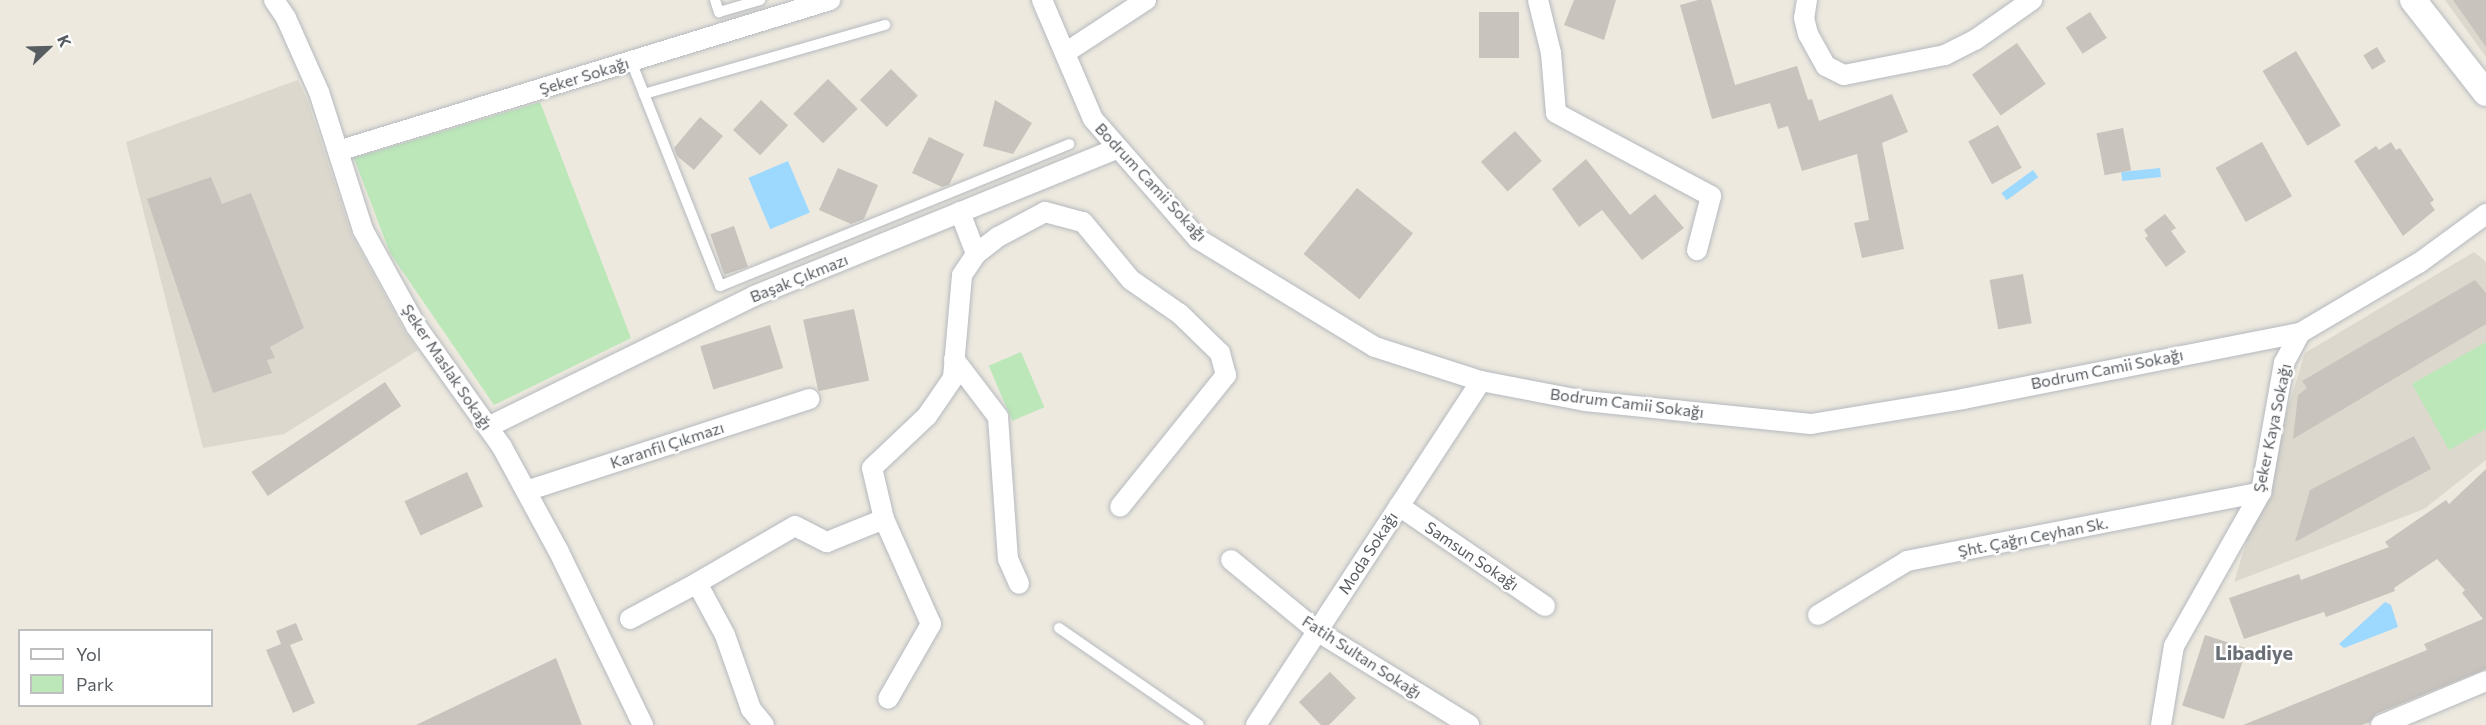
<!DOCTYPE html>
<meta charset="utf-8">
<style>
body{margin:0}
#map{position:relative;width:2486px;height:725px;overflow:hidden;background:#ede9df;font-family:Commissioner,sans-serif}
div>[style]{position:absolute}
.education>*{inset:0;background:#dcd8ce}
.green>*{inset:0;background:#bbe7b9;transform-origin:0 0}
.water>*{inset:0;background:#9dd9ff;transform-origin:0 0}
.building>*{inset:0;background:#c8c3bc;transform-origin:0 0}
.roads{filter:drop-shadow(0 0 2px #b5b9be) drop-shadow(0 0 2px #b5b9be)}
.service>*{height:10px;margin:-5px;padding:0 5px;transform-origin:5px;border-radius:5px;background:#fff}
.minor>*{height:20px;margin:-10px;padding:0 10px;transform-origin:10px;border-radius:10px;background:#fff}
.tertiary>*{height:26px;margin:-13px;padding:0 13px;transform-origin:13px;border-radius:13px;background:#fff}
span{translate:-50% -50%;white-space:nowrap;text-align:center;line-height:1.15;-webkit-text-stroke:5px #fff;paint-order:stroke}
.street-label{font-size:16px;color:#585d62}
.quarter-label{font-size:20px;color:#696f74;font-weight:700}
.legend{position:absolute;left:18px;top:629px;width:195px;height:78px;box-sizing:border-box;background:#fff;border:2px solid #bcbec0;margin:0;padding:8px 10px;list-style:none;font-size:18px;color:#585d62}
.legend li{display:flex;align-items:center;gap:12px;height:30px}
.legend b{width:30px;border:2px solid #bcbec0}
.north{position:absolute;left:18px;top:18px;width:60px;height:60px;-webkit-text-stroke:4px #fff;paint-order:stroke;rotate:67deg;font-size:16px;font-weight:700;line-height:24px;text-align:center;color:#585d62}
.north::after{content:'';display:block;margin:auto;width:21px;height:27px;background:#585d62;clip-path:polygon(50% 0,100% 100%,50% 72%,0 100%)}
</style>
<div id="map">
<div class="education">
<i style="clip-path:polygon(2445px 0,2486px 0,2486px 57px)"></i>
<i style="clip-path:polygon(298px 80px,307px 99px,352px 236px,405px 332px,418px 350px,284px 434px,203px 448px,126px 142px)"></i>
<i style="clip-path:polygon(2474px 252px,2486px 262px,2486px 460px,2424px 509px,2234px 582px,2305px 353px)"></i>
</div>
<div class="green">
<i style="clip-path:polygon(540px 102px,631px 338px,494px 405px,390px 253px,354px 158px)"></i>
<i style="clip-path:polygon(2486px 342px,2486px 429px,2449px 450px,2412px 384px)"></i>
<i style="left:1021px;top:352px;width:60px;height:35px;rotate:67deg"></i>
</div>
<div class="water">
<i style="left:788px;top:161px;width:56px;height:43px;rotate:67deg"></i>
<i style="left:2160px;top:168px;width:9px;height:39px;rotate:84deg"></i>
<i style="left:2033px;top:170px;width:9px;height:39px;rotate:54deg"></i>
<i style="clip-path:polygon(2385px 602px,2391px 605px,2398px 627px,2344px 648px,2339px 644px)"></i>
</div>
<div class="building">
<i style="clip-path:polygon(1574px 0,1616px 0,1604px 40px,1564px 25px)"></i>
<i style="clip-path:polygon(1698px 0,1711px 0,1735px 85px,1797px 66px,1808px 100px,1812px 99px,1819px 121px,1892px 94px,1908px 132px,1882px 143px,1904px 249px,1862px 258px,1854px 223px,1869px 220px,1857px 154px,1802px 171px,1788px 126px,1778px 129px,1770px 103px,1712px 119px,1680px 5px)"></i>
<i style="clip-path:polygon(2453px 0,2486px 0,2486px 47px)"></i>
<i style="left:1519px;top:12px;width:46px;height:40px;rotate:90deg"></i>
<i style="left:2090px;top:12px;width:31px;height:29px;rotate:57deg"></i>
<i style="left:2017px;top:43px;width:50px;height:55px;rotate:55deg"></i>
<i style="left:2377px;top:47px;width:17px;height:16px;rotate:59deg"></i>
<i style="left:2296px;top:51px;width:87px;height:39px;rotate:59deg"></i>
<i style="left:891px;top:69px;width:38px;height:44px;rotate:45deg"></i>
<i style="left:828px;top:79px;width:42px;height:49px;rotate:45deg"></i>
<i style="left:761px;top:100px;width:37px;height:41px;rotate:43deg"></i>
<i style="clip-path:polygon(995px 100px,1032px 123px,1013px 154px,983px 146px)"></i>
<i style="clip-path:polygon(700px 117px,723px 136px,694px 170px,677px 156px,674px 148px)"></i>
<i style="left:1998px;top:125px;width:49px;height:34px;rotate:61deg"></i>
<i style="left:2123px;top:128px;width:43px;height:27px;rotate:79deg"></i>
<i style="left:1515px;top:131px;width:40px;height:46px;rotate:48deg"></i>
<i style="clip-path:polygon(929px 137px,964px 154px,949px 185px,942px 187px,912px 173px)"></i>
<i style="left:2262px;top:142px;width:62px;height:53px;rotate:61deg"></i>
<i style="clip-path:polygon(2391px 142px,2396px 150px,2400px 148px,2434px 200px,2430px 203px,2435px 210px,2403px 236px,2354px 161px,2376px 146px,2379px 150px)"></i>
<i style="clip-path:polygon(1586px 159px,1630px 215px,1655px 194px,1684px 228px,1642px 260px,1602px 210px,1579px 227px,1552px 189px)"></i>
<i style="clip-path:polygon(838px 168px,878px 185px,864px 219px,851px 224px,819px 210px)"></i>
<i style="clip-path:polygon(211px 177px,222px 204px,251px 193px,304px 328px,270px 347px,275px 358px,267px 360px,272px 373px,213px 393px,147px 199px)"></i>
<i style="left:1357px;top:188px;width:72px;height:85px;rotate:39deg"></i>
<i style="clip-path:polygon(2165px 214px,2176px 228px,2171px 231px,2186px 252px,2166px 267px,2145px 238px,2148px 236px,2144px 230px)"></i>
<i style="left:734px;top:226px;width:43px;height:25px;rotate:71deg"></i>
<i style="left:2023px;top:274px;width:50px;height:34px;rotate:80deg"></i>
<i style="clip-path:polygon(2475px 280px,2486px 293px,2486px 324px,2293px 439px,2298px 395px,2307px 388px,2302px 381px)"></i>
<i style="left:854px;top:309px;width:73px;height:52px;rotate:78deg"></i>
<i style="left:770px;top:325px;width:45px;height:73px;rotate:73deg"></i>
<i style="left:385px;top:382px;width:29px;height:161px;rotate:56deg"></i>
<i style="clip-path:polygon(2414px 436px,2431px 469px,2295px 542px,2310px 490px)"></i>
<i style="clip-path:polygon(2486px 469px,2486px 669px,2376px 714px,2370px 722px,2362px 725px,2243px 725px,2427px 650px,2424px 644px,2483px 619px,2462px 593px,2465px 590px,2437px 559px,2394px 588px,2395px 591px,2326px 617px,2324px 612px,2244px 639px,2229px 598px,2299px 574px,2301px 580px,2389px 547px,2385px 542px,2446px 500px,2449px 504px)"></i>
<i style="left:467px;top:472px;width:38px;height:69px;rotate:65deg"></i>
<i style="clip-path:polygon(296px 623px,303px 640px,290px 645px,315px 703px,293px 713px,266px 650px,281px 644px,276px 631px)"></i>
<i style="left:2205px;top:635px;width:44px;height:74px;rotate:18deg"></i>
<i style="clip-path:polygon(556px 658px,582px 725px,416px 725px)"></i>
<i style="clip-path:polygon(1330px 672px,1356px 698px,1329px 725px,1321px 725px,1299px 702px)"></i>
</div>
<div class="roads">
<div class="service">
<i style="left:715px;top:0;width:13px;rotate:72deg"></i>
<i style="left:719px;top:12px;width:43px;rotate:-16.3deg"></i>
<i style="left:631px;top:61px;width:242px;rotate:68.4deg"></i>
<i style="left:720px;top:286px;width:377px;rotate:-22.1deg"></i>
<i style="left:644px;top:94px;width:251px;rotate:-16deg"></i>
<i style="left:1059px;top:628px;width:170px;rotate:34.7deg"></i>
</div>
<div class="minor">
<i style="left:274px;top:0;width:22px;rotate:56deg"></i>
<i style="left:286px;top:18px;width:81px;rotate:66deg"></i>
<i style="left:319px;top:92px;width:145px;rotate:72.3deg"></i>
<i style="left:363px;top:230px;width:110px;rotate:61.1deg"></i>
<i style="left:416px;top:326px;width:148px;rotate:54.6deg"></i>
<i style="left:502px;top:447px;width:117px;rotate:61.5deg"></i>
<i style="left:558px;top:550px;width:195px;rotate:64.1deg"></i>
<i style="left:1042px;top:0;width:129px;rotate:66.8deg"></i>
<i style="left:1093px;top:119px;width:159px;rotate:48.8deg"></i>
<i style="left:1198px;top:239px;width:207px;rotate:31.4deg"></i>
<i style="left:1375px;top:347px;width:111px;rotate:17.8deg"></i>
<i style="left:1481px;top:381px;width:106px;rotate:10.9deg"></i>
<i style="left:1585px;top:401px;width:227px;rotate:5.8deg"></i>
<i style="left:1811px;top:424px;width:154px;rotate:-9.3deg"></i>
<i style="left:1963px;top:399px;width:343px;rotate:-11.1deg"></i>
<i style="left:1538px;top:0;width:55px;rotate:76.2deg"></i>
<i style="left:1551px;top:53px;width:60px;rotate:85.2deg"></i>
<i style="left:1556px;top:113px;width:176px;rotate:28.2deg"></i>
<i style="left:1711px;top:196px;width:56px;rotate:104.5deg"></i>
<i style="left:1807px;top:0;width:18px;rotate:99deg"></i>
<i style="left:1804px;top:18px;width:16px;rotate:76deg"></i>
<i style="left:1808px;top:34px;width:37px;rotate:61deg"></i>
<i style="left:1826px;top:66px;width:20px;rotate:27deg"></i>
<i style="left:1844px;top:75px;width:103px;rotate:-11.2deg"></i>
<i style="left:1945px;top:55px;width:34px;rotate:-27deg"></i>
<i style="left:1975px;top:40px;width:70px;rotate:-35.1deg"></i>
<i style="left:1065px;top:53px;width:97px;rotate:-33.2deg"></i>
<i style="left:338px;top:151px;width:515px;rotate:-17.06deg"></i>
<i style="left:976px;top:254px;width:28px;rotate:-38deg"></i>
<i style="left:998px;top:237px;width:53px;rotate:-28deg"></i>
<i style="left:1045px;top:212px;width:39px;rotate:15deg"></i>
<i style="left:1083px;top:222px;width:75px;rotate:50.4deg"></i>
<i style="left:1131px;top:280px;width:60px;rotate:34.8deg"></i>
<i style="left:1180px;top:314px;width:56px;rotate:44.3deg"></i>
<i style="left:1220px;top:353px;width:23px;rotate:75deg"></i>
<i style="left:1226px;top:375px;width:169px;rotate:128.8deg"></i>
<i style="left:954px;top:359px;width:73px;rotate:52.8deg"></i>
<i style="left:998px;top:417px;width:142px;rotate:86deg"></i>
<i style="left:1008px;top:559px;width:27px;rotate:66deg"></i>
<i style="left:488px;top:427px;width:297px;rotate:-26.2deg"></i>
<i style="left:754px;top:296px;width:393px;rotate:-22.1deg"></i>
<i style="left:526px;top:491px;width:298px;rotate:-18deg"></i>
<i style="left:1399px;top:506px;width:177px;rotate:34.4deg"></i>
<i style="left:884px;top:519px;width:115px;rotate:65.9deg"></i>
<i style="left:931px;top:624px;width:86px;rotate:119.8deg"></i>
<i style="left:1231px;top:560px;width:112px;rotate:39.5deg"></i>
<i style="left:1317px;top:631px;width:179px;rotate:31.7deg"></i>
<i style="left:1818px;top:615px;width:104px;rotate:-31.2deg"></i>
<i style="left:1907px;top:561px;width:361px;rotate:-11deg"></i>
<i style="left:630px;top:619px;width:76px;rotate:-28.2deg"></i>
<i style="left:764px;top:725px;width:21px;rotate:-129deg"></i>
<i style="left:751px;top:709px;width:78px;rotate:-109.4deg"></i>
<i style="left:725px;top:635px;width:59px;rotate:-118.3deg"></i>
<i style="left:697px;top:583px;width:113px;rotate:-30.2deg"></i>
<i style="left:795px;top:526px;width:36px;rotate:27deg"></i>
<i style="left:827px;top:542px;width:61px;rotate:-22deg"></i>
<i style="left:884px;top:519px;width:52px;rotate:-103.2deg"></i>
<i style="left:872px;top:468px;width:76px;rotate:-43.4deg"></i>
<i style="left:927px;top:416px;width:46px;rotate:-55.6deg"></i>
<i style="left:953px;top:378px;width:103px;rotate:-85deg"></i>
<i style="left:962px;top:275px;width:25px;rotate:-56deg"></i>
<i style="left:976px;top:254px;width:45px;rotate:-110.9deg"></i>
<i style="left:1256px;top:725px;width:411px;rotate:-56.8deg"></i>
<i style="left:2161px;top:725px;width:80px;rotate:-80.7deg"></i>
<i style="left:2174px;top:646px;width:177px;rotate:-60.5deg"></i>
<i style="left:2261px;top:492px;width:131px;rotate:-79.9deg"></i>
<i style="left:2284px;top:363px;width:34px;rotate:-62deg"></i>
<i style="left:2300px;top:333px;width:138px;rotate:-30.5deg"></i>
<i style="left:2419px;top:263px;width:83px;rotate:-36.2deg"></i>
<i style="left:2381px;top:725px;width:114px;rotate:-22.7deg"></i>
</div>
<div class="tertiary">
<i style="left:2413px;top:0;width:118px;rotate:51.9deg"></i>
</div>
</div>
<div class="street-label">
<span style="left:584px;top:76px;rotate:-17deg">Şeker Sokağı</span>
<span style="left:1151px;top:182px;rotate:47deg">Bodrum Camii Sokağı</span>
<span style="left:799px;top:278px;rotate:-22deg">Başak Çıkmazı</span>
<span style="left:447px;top:367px;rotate:56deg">Şeker Maslak Sokağı</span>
<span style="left:2107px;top:369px;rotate:-11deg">Bodrum Camii Sokağı</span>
<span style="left:1627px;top:403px;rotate:7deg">Bodrum Camii Sokağı</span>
<span style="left:2272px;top:428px;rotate:-78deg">Şeker Kaya Sokağı</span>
<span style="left:667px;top:445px;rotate:-18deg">Karanfil Çıkmazı</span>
<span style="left:2033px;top:537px;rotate:-11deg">Şht. Çağrı Ceyhan Sk.</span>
<span style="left:1368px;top:553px;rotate:-57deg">Moda Sokağı</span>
<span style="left:1472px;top:556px;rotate:34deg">Samsun Sokağı</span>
<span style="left:1362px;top:657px;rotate:33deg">Fatih Sultan Sokağı</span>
</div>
<div class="quarter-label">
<span style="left:2254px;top:652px">Libadiye</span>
</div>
<ul class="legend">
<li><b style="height:8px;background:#fff"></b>Yol</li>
<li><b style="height:16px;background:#bbe7b9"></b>Park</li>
</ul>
<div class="north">K</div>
</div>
